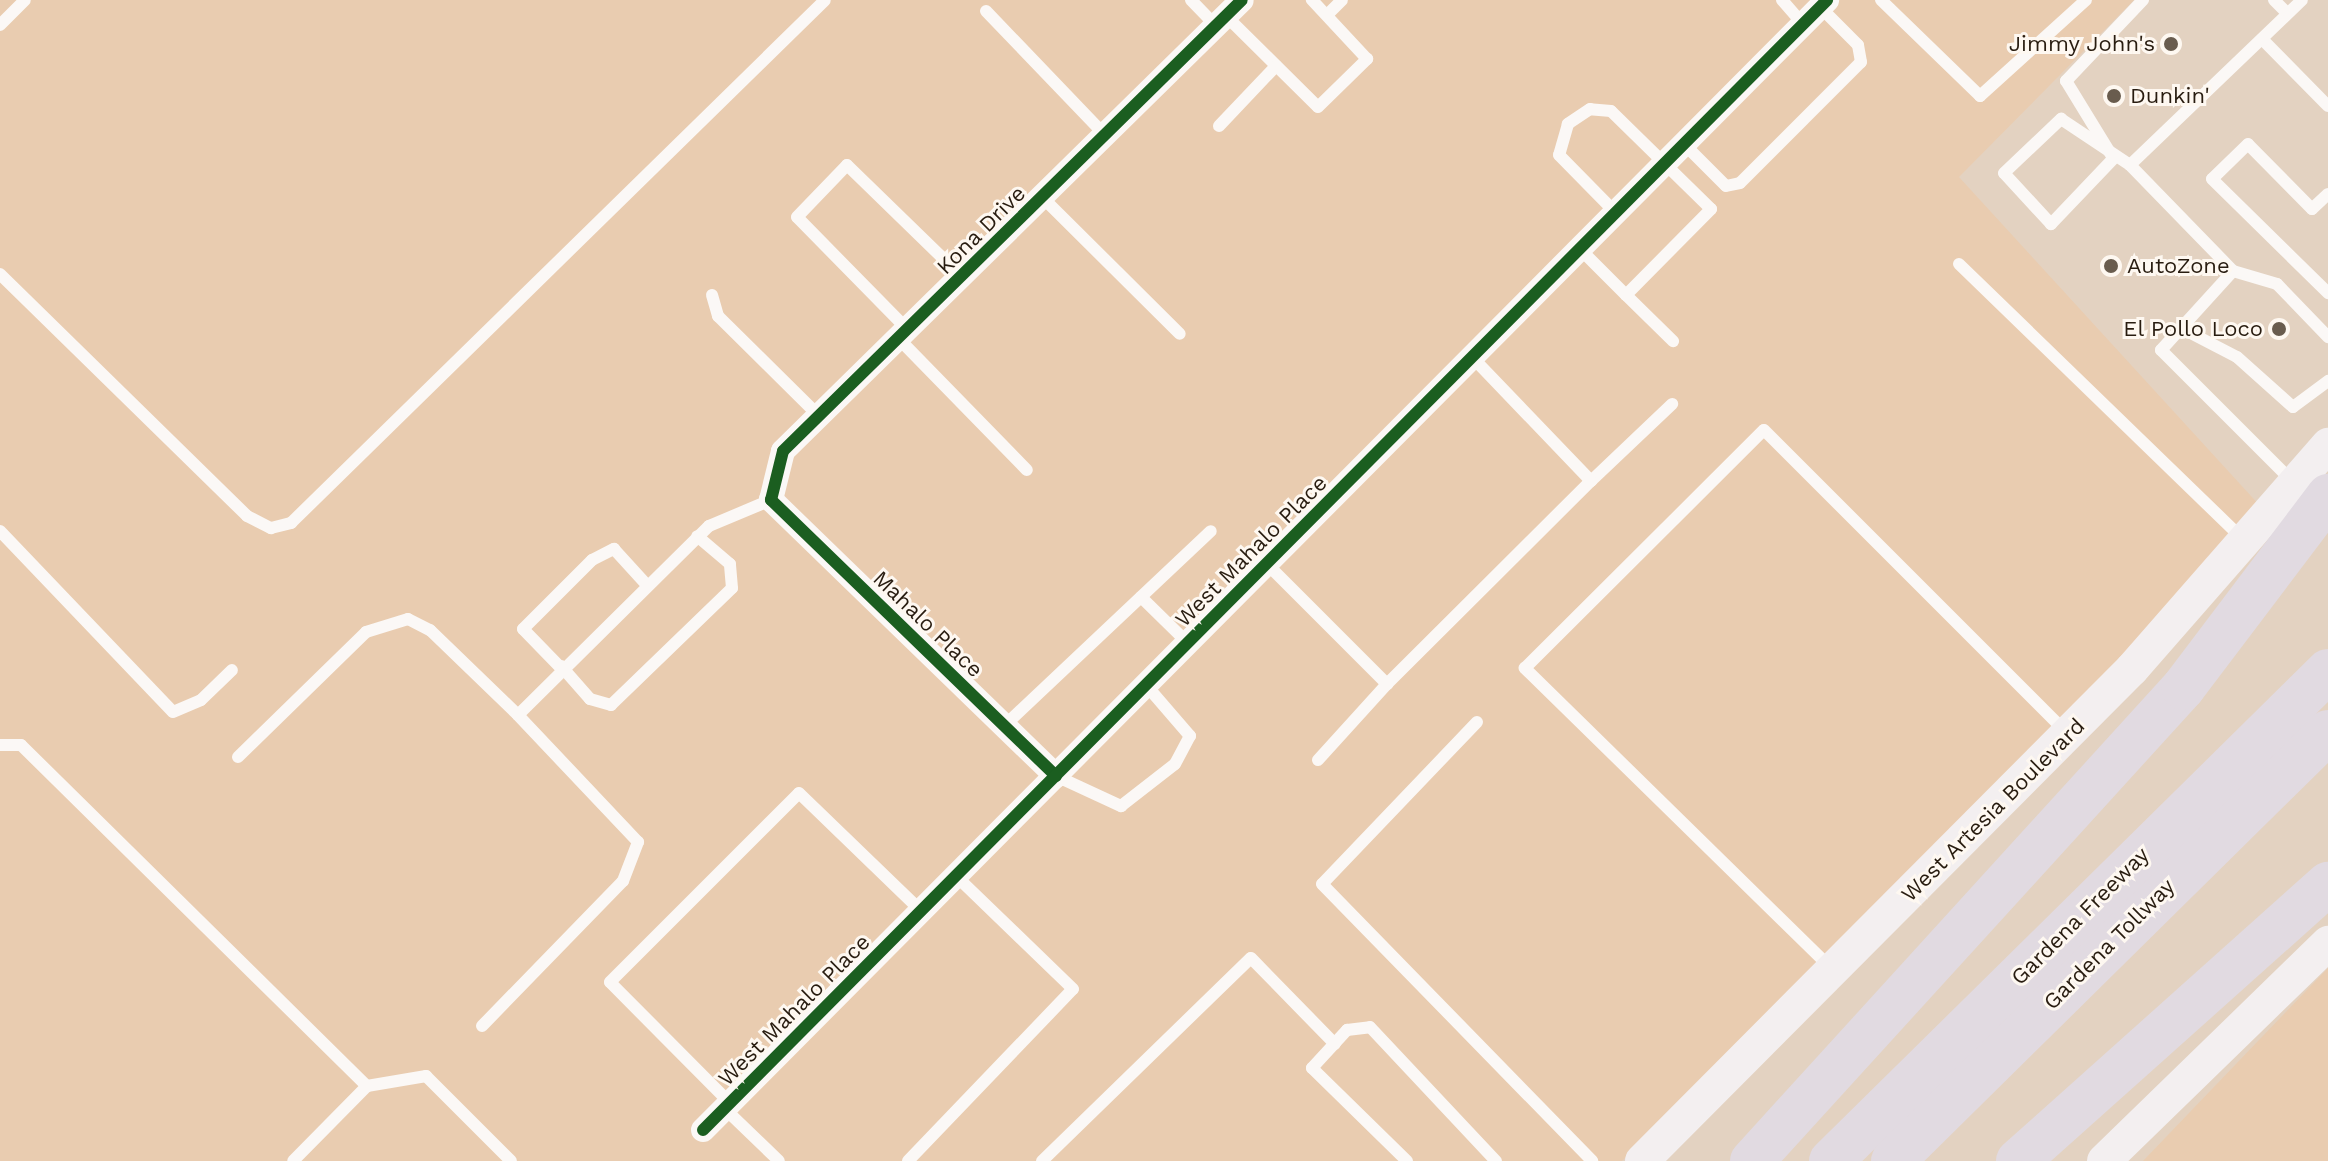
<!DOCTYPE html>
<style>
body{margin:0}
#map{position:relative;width:2328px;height:1161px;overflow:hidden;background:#e3d2c1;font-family:"Work Sans",sans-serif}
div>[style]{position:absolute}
.built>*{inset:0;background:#e9ccb0}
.service>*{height:12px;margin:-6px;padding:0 6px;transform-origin:6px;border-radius:6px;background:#fbf8f6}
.minor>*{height:24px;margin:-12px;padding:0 12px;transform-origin:12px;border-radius:12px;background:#fbf8f6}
.secondary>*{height:34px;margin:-17px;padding:0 17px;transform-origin:17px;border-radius:17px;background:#f3eff0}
.motorway>*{height:44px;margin:-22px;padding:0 22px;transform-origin:22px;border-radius:22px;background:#e1dae1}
.cycleway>*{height:12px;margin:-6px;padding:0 6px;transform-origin:6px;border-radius:6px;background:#1b5e20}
.dots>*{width:22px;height:22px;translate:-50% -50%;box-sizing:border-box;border:4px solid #fef8f1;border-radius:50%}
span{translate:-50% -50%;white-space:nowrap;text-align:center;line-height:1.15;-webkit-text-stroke:6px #fef8f1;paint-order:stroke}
.poi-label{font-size:22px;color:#281c10}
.right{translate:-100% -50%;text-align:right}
.left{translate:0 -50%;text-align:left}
.street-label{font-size:22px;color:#281c10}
</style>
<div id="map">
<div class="built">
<i style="clip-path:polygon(0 0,2134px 0,1959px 177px,2262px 508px,2141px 645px,1622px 1161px,0 1161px)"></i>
<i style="clip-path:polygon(2328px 968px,2328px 1161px,2143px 1161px)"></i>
</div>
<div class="service">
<i style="left:1191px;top:0;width:36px;rotate:46deg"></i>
<i style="left:1782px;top:0;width:32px;rotate:49deg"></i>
<i style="left:1881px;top:0;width:138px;rotate:44.1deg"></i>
<i style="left:1980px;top:96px;width:143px;rotate:-42.2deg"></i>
<i style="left:2274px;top:0;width:18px;rotate:45deg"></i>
<i style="left:986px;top:11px;width:172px;rotate:46.2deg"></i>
<i style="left:1327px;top:15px;width:21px;rotate:-45deg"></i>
<i style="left:1226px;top:16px;width:129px;rotate:44.7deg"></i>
<i style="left:1318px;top:107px;width:69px;rotate:-44.4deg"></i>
<i style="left:1367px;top:59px;width:81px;rotate:-133deg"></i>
<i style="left:0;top:25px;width:35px;rotate:-45deg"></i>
<i style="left:2262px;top:39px;width:94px;rotate:45.4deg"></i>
<i style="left:1219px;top:126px;width:83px;rotate:-46.5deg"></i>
<i style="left:1684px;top:144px;width:59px;rotate:45deg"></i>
<i style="left:1726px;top:186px;width:14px;rotate:-12deg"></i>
<i style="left:1740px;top:183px;width:171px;rotate:-45deg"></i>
<i style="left:1861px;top:62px;width:17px;rotate:-100deg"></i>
<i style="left:1858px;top:45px;width:54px;rotate:-135deg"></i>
<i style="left:2112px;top:156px;width:88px;rotate:-121.5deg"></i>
<i style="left:2066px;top:81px;width:112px;rotate:-46.5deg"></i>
<i style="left:2113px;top:159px;width:90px;rotate:133.6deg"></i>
<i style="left:2051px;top:224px;width:69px;rotate:-132.7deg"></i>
<i style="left:2004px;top:173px;width:79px;rotate:-43.5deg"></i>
<i style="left:2061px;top:119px;width:83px;rotate:33.7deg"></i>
<i style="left:2130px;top:165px;width:238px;rotate:-43.8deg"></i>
<i style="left:2130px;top:165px;width:148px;rotate:45.8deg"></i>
<i style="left:2233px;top:271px;width:107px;rotate:132.3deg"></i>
<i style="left:2161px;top:350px;width:188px;rotate:45deg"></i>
<i style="left:2328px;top:194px;width:22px;rotate:137deg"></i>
<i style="left:2312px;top:209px;width:91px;rotate:-134.6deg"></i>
<i style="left:2248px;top:144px;width:50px;rotate:135.8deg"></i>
<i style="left:2212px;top:179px;width:163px;rotate:44.5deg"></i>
<i style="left:1042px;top:197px;width:194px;rotate:44.8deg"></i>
<i style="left:1580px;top:249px;width:65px;rotate:45deg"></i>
<i style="left:1626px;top:295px;width:121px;rotate:-45.3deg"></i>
<i style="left:1711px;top:209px;width:140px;rotate:-135.6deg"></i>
<i style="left:1611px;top:111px;width:21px;rotate:-175deg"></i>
<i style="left:1590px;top:109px;width:27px;rotate:146deg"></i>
<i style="left:1568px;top:124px;width:32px;rotate:106deg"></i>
<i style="left:1559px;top:155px;width:81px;rotate:45.5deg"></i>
<i style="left:1959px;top:264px;width:397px;rotate:44.1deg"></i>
<i style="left:2233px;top:271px;width:46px;rotate:16.5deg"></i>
<i style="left:2277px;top:284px;width:74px;rotate:46.1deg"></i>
<i style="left:0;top:274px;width:346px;rotate:44.4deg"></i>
<i style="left:247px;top:516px;width:27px;rotate:27deg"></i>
<i style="left:271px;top:528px;width:21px;rotate:-14deg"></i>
<i style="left:291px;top:523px;width:747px;rotate:-44.4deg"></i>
<i style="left:712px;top:295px;width:22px;rotate:74deg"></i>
<i style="left:718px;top:316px;width:142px;rotate:44.7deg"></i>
<i style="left:1626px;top:295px;width:66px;rotate:44.4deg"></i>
<i style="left:2181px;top:328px;width:63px;rotate:27.4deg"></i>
<i style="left:2237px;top:357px;width:75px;rotate:41.8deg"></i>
<i style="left:2293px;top:407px;width:44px;rotate:-36.6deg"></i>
<i style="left:908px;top:330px;width:158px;rotate:-134.5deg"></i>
<i style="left:797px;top:217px;width:72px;rotate:-46.1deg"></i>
<i style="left:847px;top:165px;width:161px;rotate:44.2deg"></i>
<i style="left:899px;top:339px;width:183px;rotate:45.7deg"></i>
<i style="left:1591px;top:481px;width:112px;rotate:-43.5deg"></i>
<i style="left:0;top:531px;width:250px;rotate:46.3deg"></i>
<i style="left:173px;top:712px;width:30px;rotate:-23deg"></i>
<i style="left:201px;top:700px;width:43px;rotate:-44.1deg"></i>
<i style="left:1267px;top:564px;width:170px;rotate:45deg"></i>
<i style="left:1387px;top:684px;width:288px;rotate:-44.9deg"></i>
<i style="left:1591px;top:481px;width:172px;rotate:-133.8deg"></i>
<i style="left:1141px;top:597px;width:66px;rotate:44.4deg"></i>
<i style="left:561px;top:666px;width:44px;rotate:48.7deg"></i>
<i style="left:590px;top:699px;width:22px;rotate:16deg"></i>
<i style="left:611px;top:705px;width:168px;rotate:-44deg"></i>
<i style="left:732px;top:588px;width:24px;rotate:-95deg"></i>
<i style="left:730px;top:564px;width:43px;rotate:-139.7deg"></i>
<i style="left:560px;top:667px;width:53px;rotate:-134.2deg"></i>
<i style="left:523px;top:629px;width:98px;rotate:-45deg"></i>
<i style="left:592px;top:560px;width:25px;rotate:-27deg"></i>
<i style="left:614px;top:549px;width:47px;rotate:47.6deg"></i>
<i style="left:1477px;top:722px;width:224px;rotate:133.7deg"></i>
<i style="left:1322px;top:884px;width:387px;rotate:45.7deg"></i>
<i style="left:1004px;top:726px;width:284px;rotate:-43.3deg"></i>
<i style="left:0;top:745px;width:21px"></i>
<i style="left:21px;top:745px;width:486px;rotate:44.6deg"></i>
<i style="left:367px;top:1086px;width:105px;rotate:134.6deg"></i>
<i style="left:238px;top:757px;width:179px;rotate:-44.3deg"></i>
<i style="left:366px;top:632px;width:44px;rotate:-17.2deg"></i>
<i style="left:408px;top:619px;width:25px;rotate:27deg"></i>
<i style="left:430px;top:630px;width:122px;rotate:44deg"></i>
<i style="left:518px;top:715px;width:269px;rotate:-44.7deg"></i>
<i style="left:709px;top:526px;width:67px;rotate:-22.8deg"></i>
<i style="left:1318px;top:760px;width:103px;rotate:-47.8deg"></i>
<i style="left:1056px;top:776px;width:72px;rotate:24.8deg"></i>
<i style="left:1121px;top:806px;width:68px;rotate:-37.9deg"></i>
<i style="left:1175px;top:764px;width:32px;rotate:-62deg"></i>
<i style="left:1190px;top:736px;width:67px;rotate:-130.8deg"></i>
<i style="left:1831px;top:968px;width:429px;rotate:-135.6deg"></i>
<i style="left:1525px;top:668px;width:337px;rotate:-44.9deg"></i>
<i style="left:1764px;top:430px;width:427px;rotate:45deg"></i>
<i style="left:482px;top:1026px;width:202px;rotate:-45.8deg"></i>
<i style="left:623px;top:881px;width:42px;rotate:-69deg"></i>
<i style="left:638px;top:842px;width:175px;rotate:-133.4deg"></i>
<i style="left:367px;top:1086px;width:60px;rotate:-9.6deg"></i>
<i style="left:426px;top:1076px;width:120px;rotate:45deg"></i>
<i style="left:730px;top:1103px;width:170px;rotate:-134.8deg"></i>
<i style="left:610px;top:982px;width:267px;rotate:-45deg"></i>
<i style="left:799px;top:793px;width:170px;rotate:44deg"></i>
<i style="left:724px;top:1108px;width:76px;rotate:43.9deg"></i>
<i style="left:908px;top:1161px;width:238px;rotate:-46.2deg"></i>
<i style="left:1073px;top:989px;width:163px;rotate:-136deg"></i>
<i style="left:1042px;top:1161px;width:291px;rotate:-44.2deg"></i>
<i style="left:1251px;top:958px;width:120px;rotate:45.7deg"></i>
<i style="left:1407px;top:1161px;width:133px;rotate:-135.6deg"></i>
<i style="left:1312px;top:1068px;width:52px;rotate:-47.4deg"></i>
<i style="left:1347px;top:1030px;width:23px;rotate:-7deg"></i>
<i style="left:1370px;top:1027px;width:184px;rotate:46.8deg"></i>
</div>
<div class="minor">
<i style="left:1056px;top:776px;width:397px;rotate:-135.9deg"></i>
<i style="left:771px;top:500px;width:50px;rotate:-76.2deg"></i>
<i style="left:783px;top:451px;width:643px;rotate:-44.5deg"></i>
<i style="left:703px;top:1130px;width:1594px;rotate:-45.15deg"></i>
</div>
<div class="secondary">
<i style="left:1642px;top:1161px;width:694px;rotate:-45.12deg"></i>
<i style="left:2132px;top:669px;width:298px;rotate:-48.8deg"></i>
<i style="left:2104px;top:1161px;width:313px;rotate:-44.2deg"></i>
</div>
<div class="motorway">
<i style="left:1752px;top:1161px;width:640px;rotate:-47.66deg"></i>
<i style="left:2183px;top:688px;width:241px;rotate:-52.9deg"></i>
<i style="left:1831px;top:1161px;width:698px;rotate:-44.59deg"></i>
<i style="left:1893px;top:1161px;width:611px;rotate:-44.6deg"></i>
<i style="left:2018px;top:1161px;width:416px;rotate:-41.8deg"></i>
</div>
<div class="cycleway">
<i style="left:1056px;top:776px;width:397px;rotate:-135.9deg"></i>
<i style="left:771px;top:500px;width:50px;rotate:-76.2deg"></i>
<i style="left:783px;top:451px;width:643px;rotate:-44.5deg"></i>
<i style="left:703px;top:1130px;width:1594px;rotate:-45.15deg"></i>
</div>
<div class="dots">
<i style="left:2171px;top:44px;background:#695c4e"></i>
<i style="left:2114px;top:96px;background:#695c4e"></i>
<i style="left:2111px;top:266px;background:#695c4e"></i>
<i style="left:2279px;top:329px;background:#695c4e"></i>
</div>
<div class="poi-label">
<span class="right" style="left:2155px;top:44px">Jimmy John's</span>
<span class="left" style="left:2130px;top:96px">Dunkin'</span>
<span class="left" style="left:2127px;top:266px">AutoZone</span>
<span class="right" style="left:2263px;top:329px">El Pollo Loco</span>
</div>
<div class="street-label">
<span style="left:981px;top:230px;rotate:-45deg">Kona Drive</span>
<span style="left:1251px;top:551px;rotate:-45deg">West Mahalo Place</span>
<span style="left:928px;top:624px;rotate:44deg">Mahalo Place</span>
<span style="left:1993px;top:810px;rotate:-45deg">West Artesia Boulevard</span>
<span style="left:2080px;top:916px;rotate:-45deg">Gardena Freeway</span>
<span style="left:2109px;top:944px;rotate:-45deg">Gardena Tollway</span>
<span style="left:794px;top:1010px;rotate:-45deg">West Mahalo Place</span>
</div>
</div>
